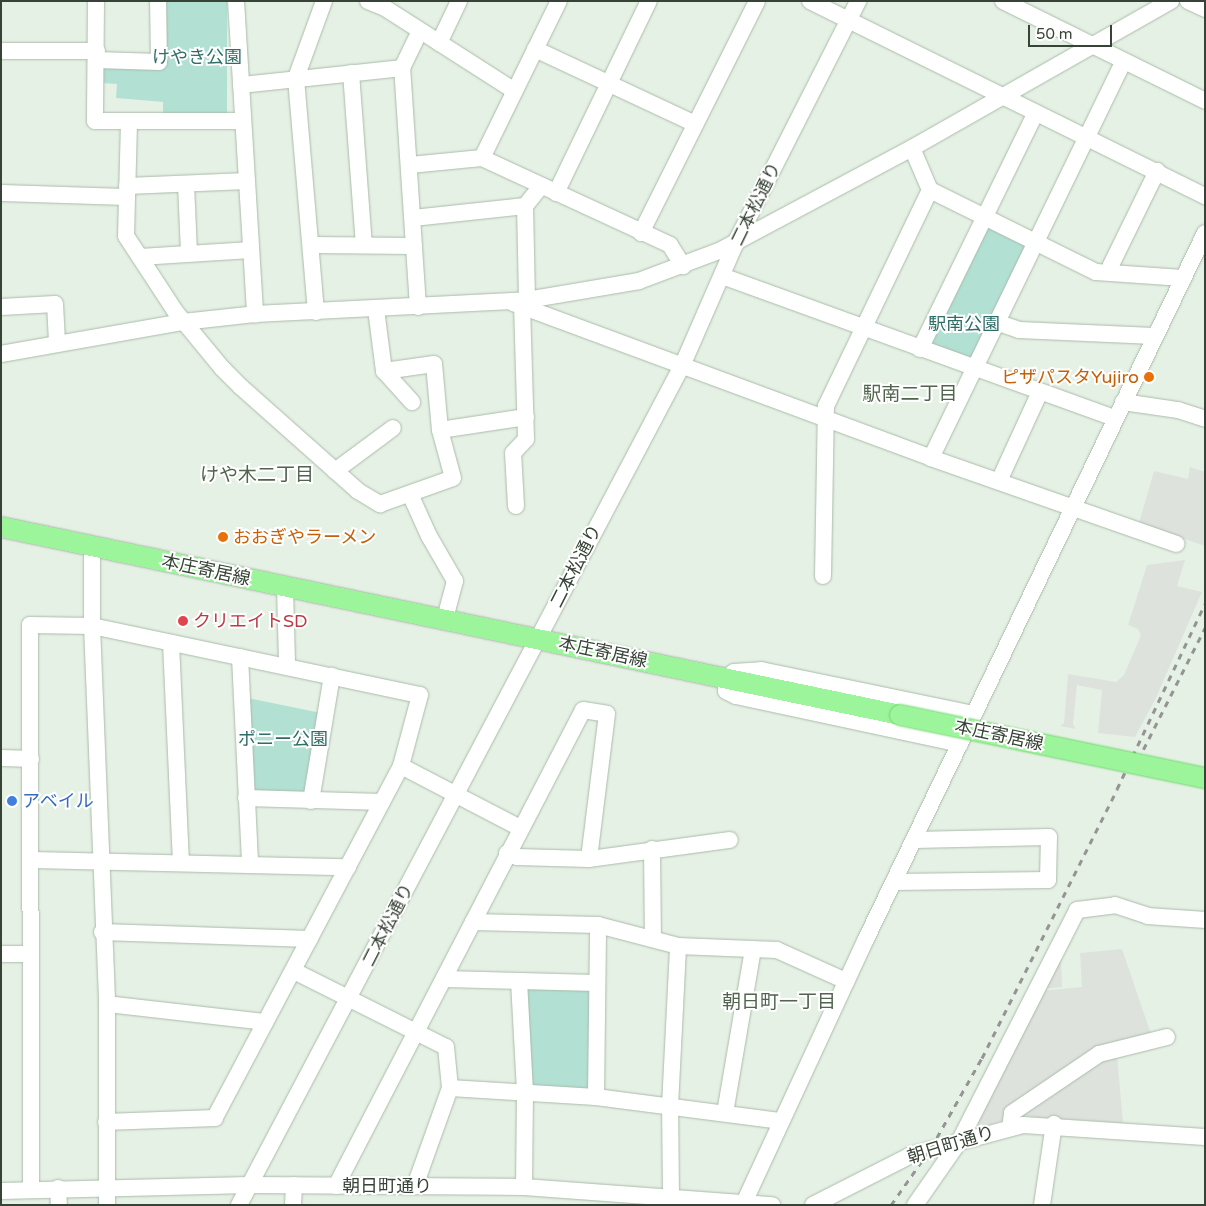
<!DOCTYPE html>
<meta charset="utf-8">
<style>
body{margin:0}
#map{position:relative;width:1206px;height:1206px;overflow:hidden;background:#e6f1e5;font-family:"Varela Round","Noto Sans JP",sans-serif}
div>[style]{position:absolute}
.green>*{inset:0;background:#b2e1d4;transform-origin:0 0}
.parking>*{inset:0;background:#dee2dd}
.roads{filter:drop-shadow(0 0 1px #aabba9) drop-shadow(0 0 1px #aabba9)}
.minor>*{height:16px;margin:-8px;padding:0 8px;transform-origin:8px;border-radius:8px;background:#fff}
.major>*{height:20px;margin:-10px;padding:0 10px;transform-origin:10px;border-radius:10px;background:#9cf49b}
.rail>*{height:3px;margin-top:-1.5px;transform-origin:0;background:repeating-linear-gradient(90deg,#949494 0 6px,transparent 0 12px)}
.bridges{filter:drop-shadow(0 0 1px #70d76d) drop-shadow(0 0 1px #70d76d)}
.major-bridge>*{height:20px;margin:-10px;padding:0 10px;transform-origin:10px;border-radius:10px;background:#9cf49b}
.dots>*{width:14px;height:14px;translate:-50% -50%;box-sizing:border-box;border:2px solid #fff;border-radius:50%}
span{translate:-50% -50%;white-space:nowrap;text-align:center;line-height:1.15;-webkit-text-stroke:4px #fff;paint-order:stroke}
.park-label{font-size:18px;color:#2f6e67}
.street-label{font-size:18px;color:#374336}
.food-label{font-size:18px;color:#c56008}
.right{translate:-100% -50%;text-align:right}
.left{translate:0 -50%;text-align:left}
.health-label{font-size:18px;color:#be3a42}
.shop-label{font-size:18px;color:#366cbe}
.neighbourhood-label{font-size:19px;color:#51644e}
.frame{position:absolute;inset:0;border:2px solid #374336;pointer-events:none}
.scale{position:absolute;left:1028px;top:25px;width:84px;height:22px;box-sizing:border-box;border:2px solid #374336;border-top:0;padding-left:6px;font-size:15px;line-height:18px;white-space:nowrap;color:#374336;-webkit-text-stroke:4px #fff;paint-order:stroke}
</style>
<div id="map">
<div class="green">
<i style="left:163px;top:1px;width:64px;height:116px"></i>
<i style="clip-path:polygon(103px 63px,163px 67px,164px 102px,116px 98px,117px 84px,101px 83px)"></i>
<i style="left:984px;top:224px;width:47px;height:136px;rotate:24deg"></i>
<i style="clip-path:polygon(248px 698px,321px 713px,305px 795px,253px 793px)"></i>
<i style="clip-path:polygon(525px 987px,590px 988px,590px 1088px,585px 1092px,535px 1088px,530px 1084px)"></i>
</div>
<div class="parking">
<i style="clip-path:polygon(1190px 467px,1205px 472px,1205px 546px,1139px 523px,1154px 471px,1188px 479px)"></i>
<i style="clip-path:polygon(1185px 560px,1177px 586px,1202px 592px,1156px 698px,1135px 737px,1098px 733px,1102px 690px,1077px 685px,1073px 724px,1076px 729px,1060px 726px,1064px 723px,1068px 674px,1116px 682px,1124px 675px,1141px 635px,1138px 629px,1128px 625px,1147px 565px)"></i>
<i style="clip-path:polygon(1122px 949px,1151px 1034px,1097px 1050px,1007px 1119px,968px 1131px,1039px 991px,1082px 987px,1080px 953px)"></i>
<i style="clip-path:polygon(1061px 959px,1062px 987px,1043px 989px)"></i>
<i style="clip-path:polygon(1117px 1055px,1123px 1123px,1021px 1116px,1103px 1057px)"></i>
</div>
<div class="roads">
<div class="minor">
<i style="left:96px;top:1px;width:120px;rotate:90.5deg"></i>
<i style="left:95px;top:121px;width:148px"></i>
<i style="left:236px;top:1px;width:314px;rotate:86.5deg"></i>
<i style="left:368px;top:1px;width:18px;rotate:22deg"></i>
<i style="left:385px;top:8px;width:154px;rotate:32.6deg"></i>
<i style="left:810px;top:1px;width:441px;rotate:26.3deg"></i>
<i style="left:1003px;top:1px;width:225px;rotate:26.3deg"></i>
<i style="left:1188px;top:1px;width:19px;rotate:25deg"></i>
<i style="left:439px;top:43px;width:47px;rotate:-64.5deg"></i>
<i style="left:535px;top:49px;width:177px;rotate:25.1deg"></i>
<i style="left:1px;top:51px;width:96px"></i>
<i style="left:97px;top:60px;width:62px;rotate:1.8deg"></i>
<i style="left:159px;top:62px;width:61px;rotate:-90.9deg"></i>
<i style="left:351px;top:73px;width:172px;rotate:85.7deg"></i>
<i style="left:241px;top:85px;width:162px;rotate:-6deg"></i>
<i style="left:129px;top:122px;width:114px;rotate:91.5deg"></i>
<i style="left:126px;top:236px;width:90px;rotate:56.8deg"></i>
<i style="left:175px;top:311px;width:74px;rotate:50.5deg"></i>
<i style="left:222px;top:368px;width:27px;rotate:45deg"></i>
<i style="left:241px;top:387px;width:157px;rotate:41.6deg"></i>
<i style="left:358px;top:491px;width:26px;rotate:31deg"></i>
<i style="left:380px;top:504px;width:77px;rotate:-19.6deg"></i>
<i style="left:453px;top:478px;width:50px;rotate:-105.2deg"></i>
<i style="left:440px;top:430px;width:66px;rotate:-95.2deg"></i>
<i style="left:434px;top:364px;width:50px;rotate:172deg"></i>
<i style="left:384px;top:371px;width:63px;rotate:-97.4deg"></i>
<i style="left:912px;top:148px;width:46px;rotate:66.8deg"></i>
<i style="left:930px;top:190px;width:185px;rotate:26.3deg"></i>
<i style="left:1096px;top:272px;width:87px;rotate:3.9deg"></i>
<i style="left:482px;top:158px;width:175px;rotate:-63.9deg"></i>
<i style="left:410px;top:165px;width:72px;rotate:-5.6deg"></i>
<i style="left:482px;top:158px;width:207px;rotate:24.8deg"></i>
<i style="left:670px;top:245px;width:25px;rotate:58deg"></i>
<i style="left:186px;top:184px;width:69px;rotate:87.5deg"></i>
<i style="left:127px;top:186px;width:120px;rotate:-2.4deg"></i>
<i style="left:1px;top:193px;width:125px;rotate:1.8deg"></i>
<i style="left:556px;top:193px;width:213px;rotate:-64.2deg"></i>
<i style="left:413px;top:218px;width:113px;rotate:-6.1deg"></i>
<i style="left:641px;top:233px;width:259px;rotate:-63.4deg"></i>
<i style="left:311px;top:245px;width:103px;rotate:0.6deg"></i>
<i style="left:140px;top:257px;width:111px;rotate:-3.6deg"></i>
<i style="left:1112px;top:273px;width:8px;rotate:-97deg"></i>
<i style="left:1111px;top:265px;width:105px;rotate:-63.9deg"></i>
<i style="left:722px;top:276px;width:418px;rotate:19.9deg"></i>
<i style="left:527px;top:300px;width:94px;rotate:-91.2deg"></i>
<i style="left:525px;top:206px;width:26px;rotate:-51deg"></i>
<i style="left:513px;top:303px;width:446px;rotate:20.3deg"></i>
<i style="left:931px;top:458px;width:260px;rotate:19.3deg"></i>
<i style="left:1px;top:307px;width:54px;rotate:-3.2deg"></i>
<i style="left:55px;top:304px;width:38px;rotate:87deg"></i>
<i style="left:418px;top:307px;width:240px;rotate:-93.8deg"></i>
<i style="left:402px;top:68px;width:41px;rotate:-64.1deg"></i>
<i style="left:316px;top:312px;width:235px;rotate:-94.9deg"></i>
<i style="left:296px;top:78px;width:82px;rotate:-70deg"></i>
<i style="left:996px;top:322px;width:24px;rotate:19deg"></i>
<i style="left:1019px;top:330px;width:135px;rotate:2.5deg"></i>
<i style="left:920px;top:349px;width:262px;rotate:-63.9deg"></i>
<i style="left:1px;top:354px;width:185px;rotate:-10deg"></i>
<i style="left:183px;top:322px;width:72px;rotate:-6.3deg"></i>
<i style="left:255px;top:314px;width:272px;rotate:-2.9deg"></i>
<i style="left:527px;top:300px;width:114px;rotate:-9.6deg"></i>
<i style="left:639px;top:281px;width:85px;rotate:-20.6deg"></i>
<i style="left:719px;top:251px;width:219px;rotate:-28.1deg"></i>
<i style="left:912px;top:148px;width:298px;rotate:-29.6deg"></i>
<i style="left:384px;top:371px;width:42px;rotate:47.9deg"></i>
<i style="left:1123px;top:402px;width:56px;rotate:8.3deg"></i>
<i style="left:1178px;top:410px;width:28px;rotate:18deg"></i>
<i style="left:440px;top:430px;width:87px;rotate:-8.6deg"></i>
<i style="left:931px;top:458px;width:441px;rotate:-64.1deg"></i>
<i style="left:335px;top:471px;width:72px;rotate:-36.6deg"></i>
<i style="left:999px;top:481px;width:98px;rotate:-65.3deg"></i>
<i style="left:410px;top:494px;width:46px;rotate:65.7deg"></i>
<i style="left:429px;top:536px;width:52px;rotate:60deg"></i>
<i style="left:455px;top:581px;width:39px;rotate:105deg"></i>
<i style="left:516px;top:506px;width:53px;rotate:-93.2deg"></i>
<i style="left:513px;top:453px;width:19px;rotate:-47deg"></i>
<i style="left:526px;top:439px;width:132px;rotate:-91.7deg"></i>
<i style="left:92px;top:547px;width:79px;rotate:90deg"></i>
<i style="left:92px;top:626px;width:378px;rotate:87.7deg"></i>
<i style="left:107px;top:1004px;width:201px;rotate:90deg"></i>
<i style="left:823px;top:576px;width:170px;rotate:-89deg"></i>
<i style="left:826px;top:406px;width:240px;rotate:-64.3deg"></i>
<i style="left:285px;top:587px;width:79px;rotate:88.5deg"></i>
<i style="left:171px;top:643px;width:220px;rotate:87.4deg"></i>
<i style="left:240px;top:657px;width:208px;rotate:87.2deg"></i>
<i style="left:960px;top:744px;width:229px;rotate:-167.9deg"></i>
<i style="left:736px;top:696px;width:11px;rotate:-153deg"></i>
<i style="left:726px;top:691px;width:13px;rotate:-90deg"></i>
<i style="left:726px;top:678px;width:10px;rotate:-37deg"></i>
<i style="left:734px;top:672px;width:27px;rotate:-4deg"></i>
<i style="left:761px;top:670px;width:217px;rotate:11.7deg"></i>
<i style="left:1px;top:758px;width:30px;rotate:2deg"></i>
<i style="left:401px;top:766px;width:134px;rotate:27.5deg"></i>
<i style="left:246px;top:798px;width:136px;rotate:1.7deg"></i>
<i style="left:311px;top:801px;width:127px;rotate:-80.5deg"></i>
<i style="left:652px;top:849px;width:90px;rotate:89.4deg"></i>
<i style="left:507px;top:853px;width:11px;rotate:22deg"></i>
<i style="left:517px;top:857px;width:72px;rotate:1.6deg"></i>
<i style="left:589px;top:859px;width:142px;rotate:-7.7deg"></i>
<i style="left:30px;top:860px;width:318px;rotate:1.3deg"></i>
<i style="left:894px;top:882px;width:154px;rotate:-0.7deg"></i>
<i style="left:1048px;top:880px;width:43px;rotate:-88.7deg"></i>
<i style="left:1049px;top:837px;width:135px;rotate:178.7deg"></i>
<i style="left:473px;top:922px;width:125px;rotate:1.4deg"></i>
<i style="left:598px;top:925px;width:83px;rotate:14.7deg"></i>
<i style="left:678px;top:946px;width:99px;rotate:2.3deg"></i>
<i style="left:777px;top:950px;width:76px;rotate:24.2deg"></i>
<i style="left:102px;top:932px;width:208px;rotate:1.9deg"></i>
<i style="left:1px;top:954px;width:28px"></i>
<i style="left:294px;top:971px;width:170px;rotate:26.6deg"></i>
<i style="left:446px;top:1047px;width:41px;rotate:84.4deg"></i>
<i style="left:450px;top:1088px;width:104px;rotate:109.7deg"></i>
<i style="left:444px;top:979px;width:153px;rotate:1.5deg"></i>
<i style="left:519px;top:981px;width:111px;rotate:86.9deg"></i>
<i style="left:525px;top:1092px;width:95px;rotate:90.6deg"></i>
<i style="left:107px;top:1004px;width:159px;rotate:6.5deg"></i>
<i style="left:450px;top:1088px;width:146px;rotate:3.5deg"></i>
<i style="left:596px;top:1097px;width:187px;rotate:7.4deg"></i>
<i style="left:596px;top:1097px;width:172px;rotate:-89.3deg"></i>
<i style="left:725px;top:1113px;width:166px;rotate:-80.3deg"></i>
<i style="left:1010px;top:1128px;width:15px;rotate:-82deg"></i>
<i style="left:1012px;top:1113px;width:105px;rotate:-34.1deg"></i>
<i style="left:1099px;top:1054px;width:70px;rotate:-14deg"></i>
<i style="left:336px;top:1186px;width:536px;rotate:-62.57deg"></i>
<i style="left:583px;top:710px;width:24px;rotate:9deg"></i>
<i style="left:607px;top:714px;width:146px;rotate:97.1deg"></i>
<i style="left:58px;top:1188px;width:17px;rotate:87deg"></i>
<i style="left:31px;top:1189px;width:564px;rotate:-90.1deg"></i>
<i style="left:30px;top:625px;width:62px;rotate:0.9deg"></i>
<i style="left:92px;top:626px;width:335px;rotate:11.9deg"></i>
<i style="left:420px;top:695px;width:73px;rotate:105deg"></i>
<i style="left:401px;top:766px;width:398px;rotate:117.9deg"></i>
<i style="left:215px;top:1118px;width:109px;rotate:177.9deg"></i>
<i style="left:1px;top:1191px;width:249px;rotate:-1.4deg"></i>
<i style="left:250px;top:1185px;width:274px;rotate:0.4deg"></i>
<i style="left:524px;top:1187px;width:249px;rotate:4.2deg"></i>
<i style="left:671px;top:1195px;width:89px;rotate:-90.6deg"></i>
<i style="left:670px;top:1106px;width:160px;rotate:-87.1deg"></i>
<i style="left:239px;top:1205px;width:949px;rotate:-62.17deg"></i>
<i style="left:682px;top:366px;width:140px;rotate:-66.4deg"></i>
<i style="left:738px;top:238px;width:266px;rotate:-63.1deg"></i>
<i style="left:293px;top:1205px;width:20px;rotate:-87deg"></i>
<i style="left:743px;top:1205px;width:293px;rotate:-65.2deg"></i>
<i style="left:866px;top:939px;width:783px;rotate:-64.35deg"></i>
<i style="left:813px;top:1205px;width:110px;rotate:-27deg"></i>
<i style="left:911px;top:1155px;width:116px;rotate:-15deg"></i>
<i style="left:1023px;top:1125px;width:182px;rotate:3.8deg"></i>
<i style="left:915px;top:1205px;width:77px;rotate:-55.1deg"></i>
<i style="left:959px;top:1142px;width:260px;rotate:-63deg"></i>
<i style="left:1077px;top:910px;width:38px;rotate:-7deg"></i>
<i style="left:1115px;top:905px;width:35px;rotate:18deg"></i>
<i style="left:1148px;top:916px;width:57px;rotate:4deg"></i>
<i style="left:1042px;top:1205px;width:82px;rotate:-81.6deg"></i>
</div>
<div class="major">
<i style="left:1px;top:527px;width:918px;rotate:11.81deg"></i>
</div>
</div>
<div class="rail">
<i style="left:1138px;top:760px;width:148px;rotate:-63.1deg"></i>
<i style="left:891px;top:1205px;width:70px;rotate:-54.9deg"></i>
<i style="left:931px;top:1148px;width:103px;rotate:-60.5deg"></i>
<i style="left:982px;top:1058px;width:301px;rotate:-63.3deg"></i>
<i style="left:1117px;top:789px;width:205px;rotate:-64.6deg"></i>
</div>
<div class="bridges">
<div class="major-bridge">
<i style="left:900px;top:715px;width:311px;rotate:11.7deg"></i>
</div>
</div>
<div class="dots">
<i style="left:1149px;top:377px;background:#e8710a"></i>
<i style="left:223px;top:537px;background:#e8710a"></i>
<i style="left:183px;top:621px;background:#e0444e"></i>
<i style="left:12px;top:801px;background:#3f7fe0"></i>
</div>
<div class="park-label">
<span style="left:197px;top:57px">けやき公園</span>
<span style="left:964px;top:324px">駅南公園</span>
<span style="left:283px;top:739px">ポニー公園</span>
</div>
<div class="street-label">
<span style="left:756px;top:204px;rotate:-64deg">二本松通り</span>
<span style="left:576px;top:566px;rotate:-63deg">二本松通り</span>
<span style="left:206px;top:570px;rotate:12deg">本庄寄居線</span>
<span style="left:603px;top:652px;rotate:12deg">本庄寄居線</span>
<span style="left:999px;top:735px;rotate:12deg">本庄寄居線</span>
<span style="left:388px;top:925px;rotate:-63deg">二本松通り</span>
<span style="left:951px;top:1145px;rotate:-17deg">朝日町通り</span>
<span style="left:387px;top:1186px">朝日町通り</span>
</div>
<div class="food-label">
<span class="right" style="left:1139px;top:377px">ピザパスタYujiro</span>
<span class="left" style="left:233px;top:537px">おおぎやラーメン</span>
</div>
<div class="health-label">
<span class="left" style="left:193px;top:621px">クリエイトSD</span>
</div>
<div class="shop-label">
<span class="left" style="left:22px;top:801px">アベイル</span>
</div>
<div class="neighbourhood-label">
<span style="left:910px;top:395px">駅南二丁目</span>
<span style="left:257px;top:476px">けや木二丁目</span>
<span style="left:779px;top:1003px">朝日町一丁目</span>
</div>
<div class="frame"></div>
<div class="scale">50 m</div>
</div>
